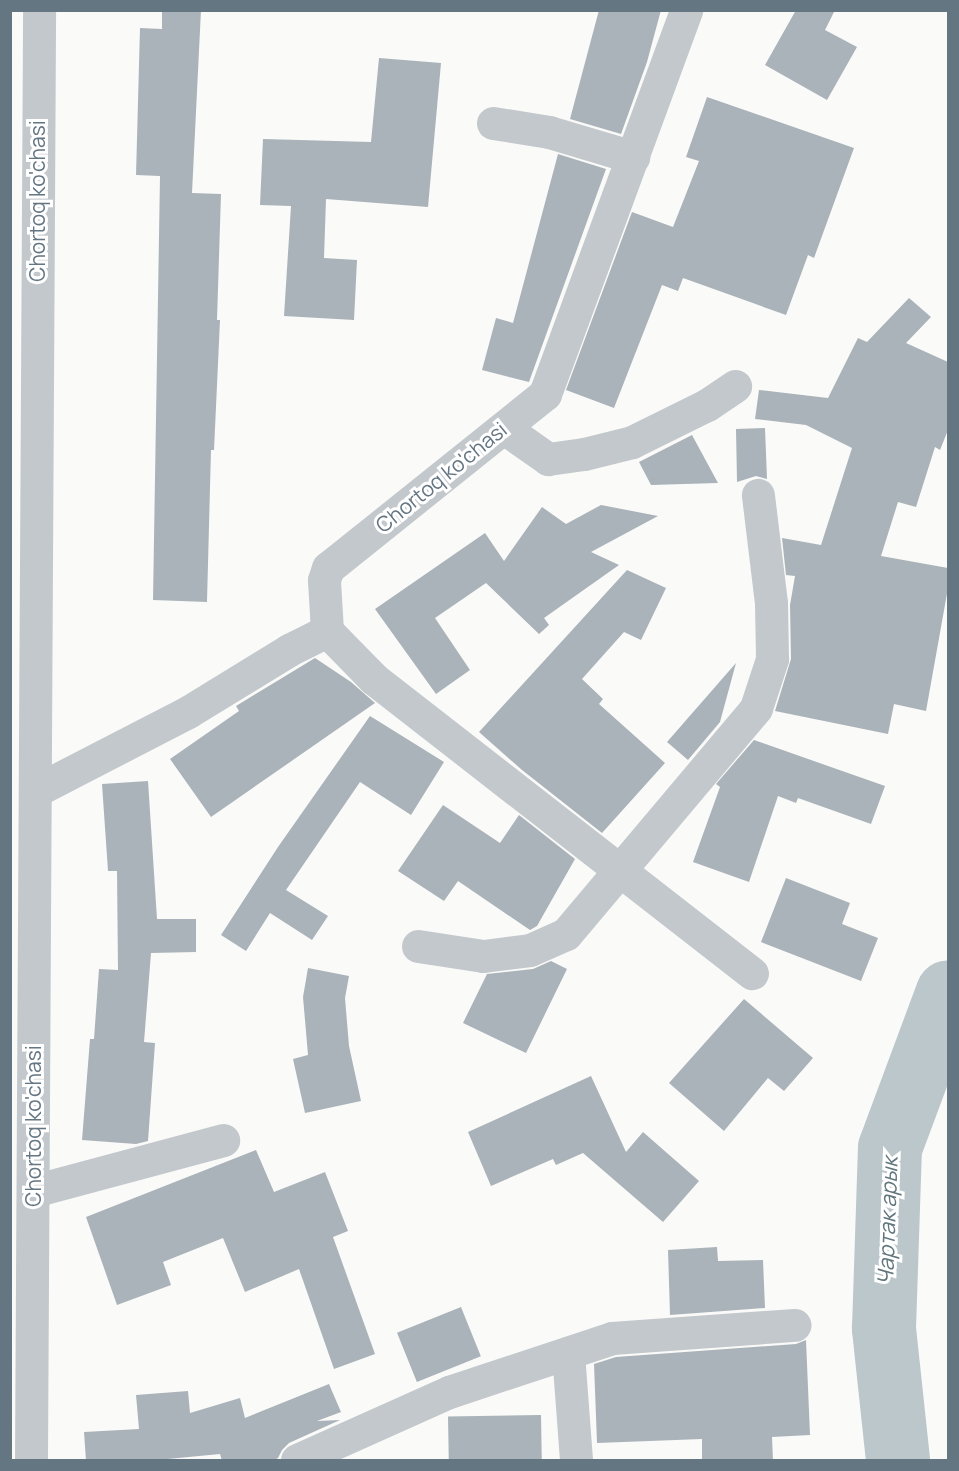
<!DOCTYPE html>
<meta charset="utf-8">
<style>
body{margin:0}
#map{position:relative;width:959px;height:1471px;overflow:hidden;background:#fafaf8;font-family:Manrope,sans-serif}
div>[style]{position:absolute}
.river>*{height:64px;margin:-32px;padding:0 32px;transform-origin:32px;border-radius:32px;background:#bbc7cb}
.building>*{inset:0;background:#aab3b9;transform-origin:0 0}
.minor>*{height:33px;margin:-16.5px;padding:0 16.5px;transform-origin:16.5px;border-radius:16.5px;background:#c3c8cc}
span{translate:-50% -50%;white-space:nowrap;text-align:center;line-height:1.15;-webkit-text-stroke:6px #fff;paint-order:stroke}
.street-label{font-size:21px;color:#657683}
.water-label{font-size:22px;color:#60757c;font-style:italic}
.frame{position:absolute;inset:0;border:12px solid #657683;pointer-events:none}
</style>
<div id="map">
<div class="river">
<i style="left:898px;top:1460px;width:133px;rotate:-96.1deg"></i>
<i style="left:884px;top:1328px;width:180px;rotate:-88.1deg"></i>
<i style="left:890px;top:1148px;width:166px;rotate:-69.6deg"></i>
</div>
<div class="building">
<i style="clip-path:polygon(162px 10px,201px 10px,192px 193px,221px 194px,217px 320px,220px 320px,214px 450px,211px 450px,207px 602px,153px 600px,160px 176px,136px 175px,140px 28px,162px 29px)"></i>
<i style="clip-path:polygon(599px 10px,661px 10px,647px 62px,621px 134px,570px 119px)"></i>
<i style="clip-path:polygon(796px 10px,835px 10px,825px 30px,857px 47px,827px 100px,765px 65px)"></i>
<i style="clip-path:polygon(379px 58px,441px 63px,428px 207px,326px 199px,324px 258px,357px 260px,354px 320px,284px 316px,291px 206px,260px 205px,263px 139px,371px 142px)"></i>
<i style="clip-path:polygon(707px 97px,854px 148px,814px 258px,808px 255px,786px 315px,683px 278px,678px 291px,662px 285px,614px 408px,566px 390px,632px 212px,673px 227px,699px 161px,686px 157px)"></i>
<i style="clip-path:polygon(558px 154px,606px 169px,529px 382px,482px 370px,496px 318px,513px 323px)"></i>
<i style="clip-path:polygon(909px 298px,931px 317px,906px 343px,948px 362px,948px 430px,940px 450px,935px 447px,916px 507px,898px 502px,881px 556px,948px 568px,948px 588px,926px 711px,894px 704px,888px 734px,775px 711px,791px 659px,790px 605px,795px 576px,786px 575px,782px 538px,821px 545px,852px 448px,806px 425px,755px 419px,759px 390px,828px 398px,858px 338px,867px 342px)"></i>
<i style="clip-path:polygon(765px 428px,767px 479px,756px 476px,737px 482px,736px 429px)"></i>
<i style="clip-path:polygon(692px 435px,718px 483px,651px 485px,639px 462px)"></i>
<i style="clip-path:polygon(601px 505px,658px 516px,591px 552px,619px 565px,544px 618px,549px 625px,539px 634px,486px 583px,435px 618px,470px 670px,436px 694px,375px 609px,485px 533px,504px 561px,542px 507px,566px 524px)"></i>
<i style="clip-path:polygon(627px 570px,666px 588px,641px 640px,624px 632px,582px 679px,603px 699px,599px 704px,665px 763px,602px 833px,522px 770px,479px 732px)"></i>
<i style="clip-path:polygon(315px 658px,351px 682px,375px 703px,211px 817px,170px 759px,239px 711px,236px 706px)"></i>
<i style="clip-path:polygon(736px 663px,720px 722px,688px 760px,667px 742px)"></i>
<i style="clip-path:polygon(370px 716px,444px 762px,411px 815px,360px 782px,286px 890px,328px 916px,312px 940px,270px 913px,246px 951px,221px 935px,278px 847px)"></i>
<i style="clip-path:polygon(754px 740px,885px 786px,871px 824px,798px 798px,796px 803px,778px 796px,749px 882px,693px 862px,720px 787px,716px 784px)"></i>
<i style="clip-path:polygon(148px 781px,157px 919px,196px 919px,196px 952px,151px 953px,144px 1042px,155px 1043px,148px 1141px,136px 1144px,82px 1140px,90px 1039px,94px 1039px,99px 969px,118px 970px,117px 871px,108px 871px,102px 784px)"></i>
<i style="clip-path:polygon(443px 805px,500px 843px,519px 815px,575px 859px,537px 926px,530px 930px,458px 881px,444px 901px,398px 871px)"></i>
<i style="clip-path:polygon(786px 878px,850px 903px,842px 924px,878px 938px,861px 981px,761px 942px)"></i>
<i style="clip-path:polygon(551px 961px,567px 969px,526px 1053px,463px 1023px,487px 974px,533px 969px)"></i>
<i style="clip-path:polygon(308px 968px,349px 976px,345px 998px,349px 1046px,361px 1101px,305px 1113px,293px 1059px,308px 1055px,303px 997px)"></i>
<i style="clip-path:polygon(744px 999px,813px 1058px,784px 1091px,768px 1078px,724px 1131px,669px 1083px)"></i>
<i style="clip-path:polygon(591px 1076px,626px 1152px,643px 1132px,699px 1181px,663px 1222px,583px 1153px,556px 1165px,553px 1159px,491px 1186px,468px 1132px)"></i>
<i style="clip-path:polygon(256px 1150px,274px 1192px,325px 1172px,348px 1231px,333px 1237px,375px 1354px,334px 1369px,299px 1269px,245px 1292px,223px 1238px,163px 1262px,171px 1285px,117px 1305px,86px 1217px)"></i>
<i style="clip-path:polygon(717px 1247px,718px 1261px,763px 1260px,765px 1308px,670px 1315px,668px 1250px)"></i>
<i style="left:461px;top:1307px;width:53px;height:69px;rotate:68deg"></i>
<i style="clip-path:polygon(806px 1340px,810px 1435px,772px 1437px,773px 1461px,702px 1461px,702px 1439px,597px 1443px,594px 1364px,616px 1357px,796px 1344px)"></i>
<i style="clip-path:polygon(329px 1384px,341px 1412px,317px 1421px,340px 1420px,289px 1443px,282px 1450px,278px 1458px,273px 1461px,222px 1461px,220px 1454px,147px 1461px,86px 1461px,84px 1432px,139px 1429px,136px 1395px,188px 1391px,190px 1413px,240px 1398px,245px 1418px)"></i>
<i style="left:541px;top:1415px;width:46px;height:93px;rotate:89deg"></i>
</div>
<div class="minor">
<i style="left:493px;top:123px;width:57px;rotate:9.1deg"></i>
<i style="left:549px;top:132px;width:88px;rotate:16.6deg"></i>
<i style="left:504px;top:428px;width:54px;rotate:35.2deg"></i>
<i style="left:548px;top:459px;width:36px;rotate:-8deg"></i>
<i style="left:584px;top:454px;width:49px;rotate:-14deg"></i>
<i style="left:632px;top:442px;width:84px;rotate:-26.3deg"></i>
<i style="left:707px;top:405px;width:34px;rotate:-34deg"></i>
<i style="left:327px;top:631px;width:67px;rotate:45.6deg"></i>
<i style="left:374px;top:679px;width:479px;rotate:37.9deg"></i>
<i style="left:35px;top:791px;width:172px;rotate:-27.3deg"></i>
<i style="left:188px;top:712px;width:119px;rotate:-31.5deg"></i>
<i style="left:289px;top:650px;width:42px;rotate:-26.6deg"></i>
<i style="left:327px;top:631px;width:51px;rotate:-93.4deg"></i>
<i style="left:324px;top:580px;width:13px;rotate:-72deg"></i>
<i style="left:328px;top:568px;width:278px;rotate:-38.7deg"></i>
<i style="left:545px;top:394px;width:409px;rotate:-69.8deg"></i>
<i style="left:418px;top:946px;width:66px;rotate:8.7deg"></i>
<i style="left:483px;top:956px;width:47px;rotate:-7.3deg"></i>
<i style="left:530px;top:950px;width:39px;rotate:-24deg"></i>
<i style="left:566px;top:934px;width:295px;rotate:-49.9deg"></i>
<i style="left:756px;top:708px;width:52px;rotate:-71.9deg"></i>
<i style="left:772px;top:659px;width:56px;rotate:-91deg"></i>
<i style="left:771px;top:603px;width:109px;rotate:-96.9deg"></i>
<i style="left:33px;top:1191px;width:197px;rotate:-15deg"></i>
<i style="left:568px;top:1353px;width:107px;rotate:85.7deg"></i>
<i style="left:31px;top:1460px;width:1450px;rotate:-89.68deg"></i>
<i style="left:297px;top:1460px;width:167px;rotate:-24.1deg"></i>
<i style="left:449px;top:1392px;width:172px;rotate:-18.3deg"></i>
<i style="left:612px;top:1338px;width:183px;rotate:-4.1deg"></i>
</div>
<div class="street-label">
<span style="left:37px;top:201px;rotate:-90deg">Chortoq ko'chasi</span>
<span style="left:441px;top:477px;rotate:-39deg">Chortoq ko'chasi</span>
<span style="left:33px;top:1126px;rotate:-90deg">Chortoq ko'chasi</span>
</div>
<div class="water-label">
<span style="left:888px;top:1221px;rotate:-88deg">Чартак арык</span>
</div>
<div class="frame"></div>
</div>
